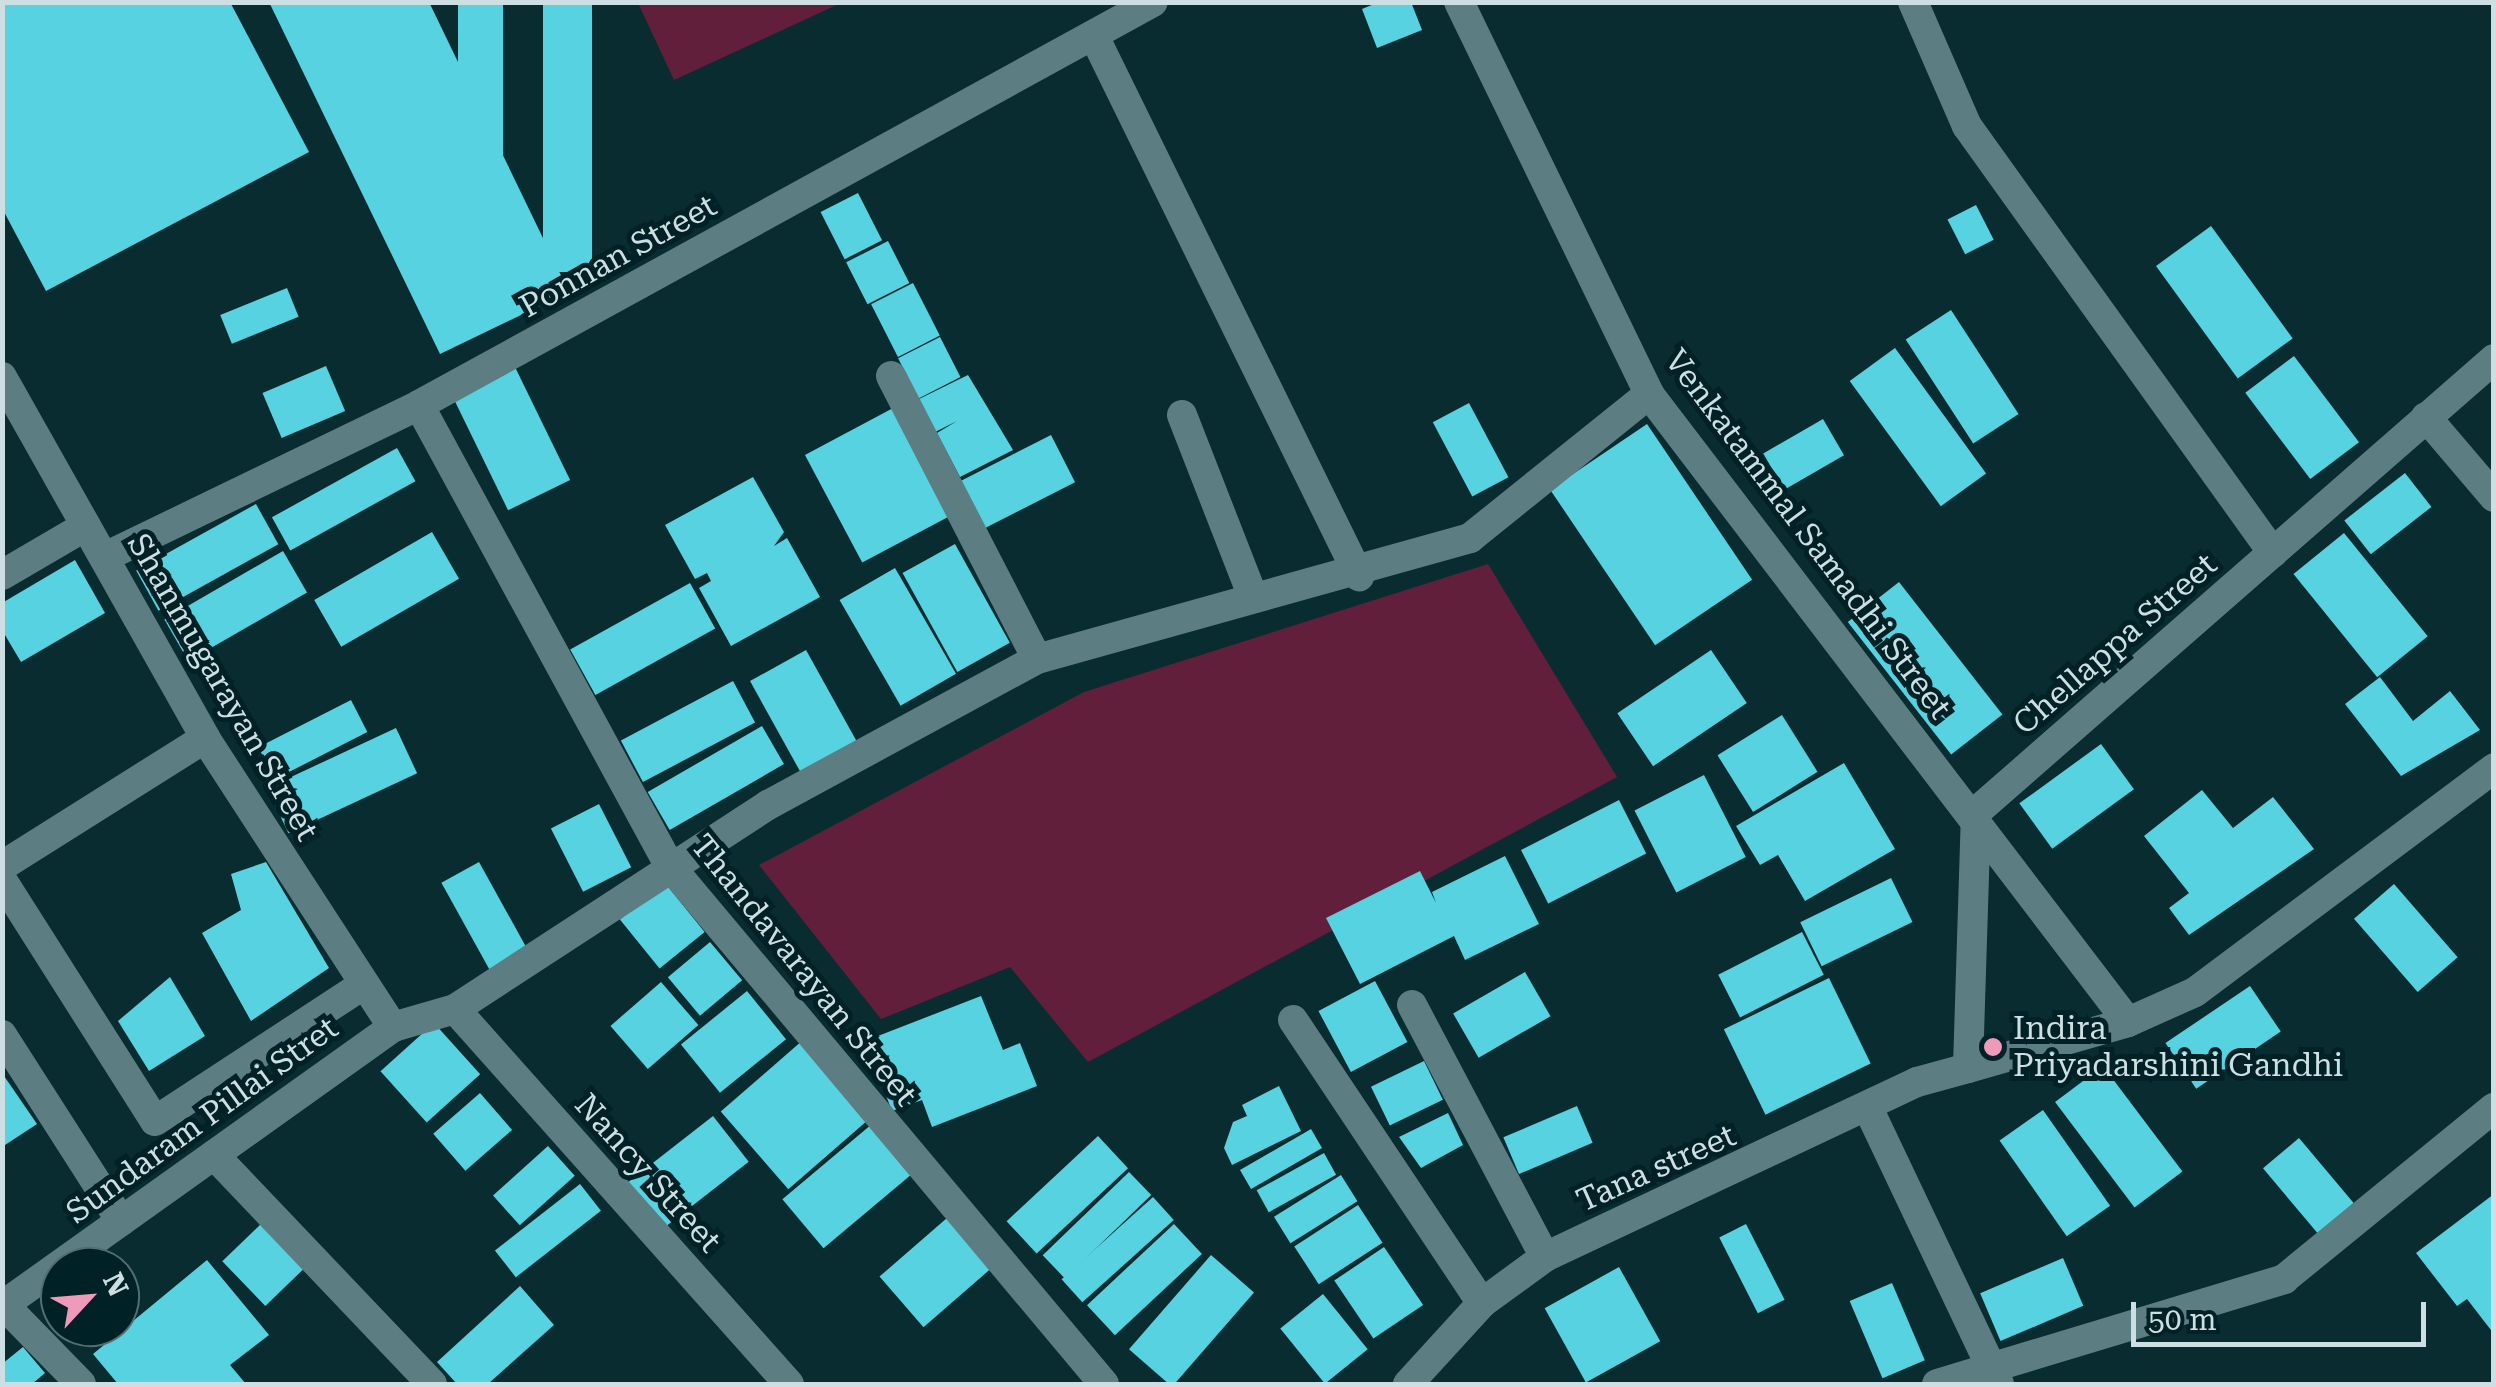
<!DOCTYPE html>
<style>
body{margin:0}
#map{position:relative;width:2496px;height:1387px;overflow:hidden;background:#092c30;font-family:"Roboto Serif",serif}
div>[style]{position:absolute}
.green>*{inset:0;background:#611f3c}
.building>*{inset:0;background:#57d2e1;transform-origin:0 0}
.street>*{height:30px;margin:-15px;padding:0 15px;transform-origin:15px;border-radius:15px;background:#5c7e83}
.secondary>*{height:30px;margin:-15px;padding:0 15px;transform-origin:15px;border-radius:15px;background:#5c7e83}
.dots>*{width:28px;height:28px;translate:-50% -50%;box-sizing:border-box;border:5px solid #002227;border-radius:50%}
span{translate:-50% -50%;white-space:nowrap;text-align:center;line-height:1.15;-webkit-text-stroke:10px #002227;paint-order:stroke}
.street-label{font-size:32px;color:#cddfe2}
.poi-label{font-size:32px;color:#cddfe2}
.left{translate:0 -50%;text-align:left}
.frame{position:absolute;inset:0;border:5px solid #cddfe2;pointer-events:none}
.north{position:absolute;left:40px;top:1247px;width:100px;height:100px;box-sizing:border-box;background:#002227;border:2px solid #526e72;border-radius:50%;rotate:64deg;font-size:28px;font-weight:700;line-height:40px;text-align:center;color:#cddfe2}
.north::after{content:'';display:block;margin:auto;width:35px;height:45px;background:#ef9ab8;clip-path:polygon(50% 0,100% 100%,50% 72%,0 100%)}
.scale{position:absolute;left:2131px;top:1302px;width:295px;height:45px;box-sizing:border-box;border:5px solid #cddfe2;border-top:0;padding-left:12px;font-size:30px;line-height:35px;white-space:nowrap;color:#cddfe2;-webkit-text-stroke:8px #002227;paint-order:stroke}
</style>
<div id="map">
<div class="green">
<i style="clip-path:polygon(638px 3px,841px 3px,674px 80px)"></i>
<i style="clip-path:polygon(1488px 564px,1617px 777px,1088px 1062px,1010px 967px,881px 1019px,759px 865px,1084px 692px)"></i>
</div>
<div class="building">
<i style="clip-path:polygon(2px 2px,230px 2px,309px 152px,46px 291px,2px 208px)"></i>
<i style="clip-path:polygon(269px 2px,429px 2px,569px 292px,440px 354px)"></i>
<i style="left:458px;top:2px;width:45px;height:245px"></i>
<i style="left:543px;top:2px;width:49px;height:270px"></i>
<i style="clip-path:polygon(1379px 2px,1411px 2px,1422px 30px,1377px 48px,1362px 9px)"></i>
<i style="left:858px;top:193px;width:53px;height:42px;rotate:63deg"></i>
<i style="left:1976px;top:205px;width:39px;height:32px;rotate:63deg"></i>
<i style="left:2211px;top:226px;width:139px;height:68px;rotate:54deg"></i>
<i style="left:888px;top:241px;width:47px;height:47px;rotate:63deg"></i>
<i style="left:913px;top:283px;width:59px;height:47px;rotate:63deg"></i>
<i style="left:287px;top:288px;width:31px;height:72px;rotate:68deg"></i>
<i style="left:1951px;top:310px;width:124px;height:54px;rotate:57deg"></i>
<i style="left:940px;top:337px;width:45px;height:47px;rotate:63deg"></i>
<i style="left:1895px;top:348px;width:155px;height:56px;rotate:54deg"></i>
<i style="left:2294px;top:356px;width:108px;height:61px;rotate:53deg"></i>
<i style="left:514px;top:365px;width:128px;height:69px;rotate:64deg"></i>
<i style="left:326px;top:366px;width:49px;height:69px;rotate:67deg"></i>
<i style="clip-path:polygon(968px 375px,1013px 450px,960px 477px,937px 433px,957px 421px,935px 432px,919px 399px)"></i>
<i style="left:1469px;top:403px;width:84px;height:41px;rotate:62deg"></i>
<i style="left:895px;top:407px;width:122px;height:102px;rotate:62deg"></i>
<i style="left:1823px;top:419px;width:42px;height:69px;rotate:60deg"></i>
<i style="left:1647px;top:424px;width:188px;height:117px;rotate:56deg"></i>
<i style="left:1051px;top:435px;width:53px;height:102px;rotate:63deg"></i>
<i style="left:397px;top:448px;width:38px;height:143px;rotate:61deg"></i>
<i style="left:2405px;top:473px;width:43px;height:77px;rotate:52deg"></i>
<i style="clip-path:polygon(753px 477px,784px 532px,774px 546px,787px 538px,820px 597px,731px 646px,699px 588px,711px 581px,707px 573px,695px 579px,665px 525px)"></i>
<i style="left:256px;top:504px;width:46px;height:137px;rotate:61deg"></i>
<i style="left:432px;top:532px;width:54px;height:136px;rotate:60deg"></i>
<i style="left:2344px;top:533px;width:133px;height:65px;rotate:51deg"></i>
<i style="left:955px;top:544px;width:113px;height:60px;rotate:61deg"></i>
<i style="left:283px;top:551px;width:48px;height:137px;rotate:60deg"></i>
<i style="clip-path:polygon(75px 560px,105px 613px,21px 662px,2px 630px,2px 603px)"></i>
<i style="left:895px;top:568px;width:122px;height:64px;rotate:60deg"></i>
<i style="left:1899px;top:582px;width:168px;height:65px;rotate:52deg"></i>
<i style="left:690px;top:583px;width:52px;height:137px;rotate:61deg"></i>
<i style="left:806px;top:650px;width:111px;height:64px;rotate:61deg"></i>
<i style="left:1711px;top:650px;width:64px;height:113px;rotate:56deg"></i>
<i style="clip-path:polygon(2380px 677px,2413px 721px,2450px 691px,2480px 730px,2401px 776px,2345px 704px)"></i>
<i style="left:733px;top:681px;width:47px;height:127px;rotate:62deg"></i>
<i style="left:351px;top:700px;width:36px;height:104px;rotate:63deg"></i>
<i style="left:1782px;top:715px;width:67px;height:76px;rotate:58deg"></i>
<i style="left:762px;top:726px;width:44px;height:132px;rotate:60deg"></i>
<i style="left:396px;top:728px;width:50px;height:142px;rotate:65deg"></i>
<i style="left:2101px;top:744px;width:56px;height:101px;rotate:54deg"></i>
<i style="clip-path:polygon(1844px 763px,1895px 849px,1805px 901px,1778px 855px,1760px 865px,1736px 826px)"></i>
<i style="left:1704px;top:775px;width:92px;height:78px;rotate:63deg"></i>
<i style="clip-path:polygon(2202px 790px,2233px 828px,2273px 797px,2314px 849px,2189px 935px,2169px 908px,2189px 893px,2144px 836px)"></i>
<i style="left:1619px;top:800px;width:60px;height:110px;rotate:63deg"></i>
<i style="left:599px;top:804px;width:71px;height:54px;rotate:63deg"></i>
<i style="clip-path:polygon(1505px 856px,1539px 924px,1465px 960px,1454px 936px,1360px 984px,1326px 918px,1420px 871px,1436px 903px,1432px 892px)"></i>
<i style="clip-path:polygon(266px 862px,329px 968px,251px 1021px,202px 933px,241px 910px,231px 874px)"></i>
<i style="left:479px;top:862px;width:102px;height:43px;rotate:61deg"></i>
<i style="left:1891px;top:878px;width:49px;height:101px;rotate:64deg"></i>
<i style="left:665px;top:883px;width:63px;height:58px;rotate:51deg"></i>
<i style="left:2394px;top:884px;width:97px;height:53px;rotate:49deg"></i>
<i style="left:1802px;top:932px;width:48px;height:94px;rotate:63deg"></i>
<i style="left:710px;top:942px;width:50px;height:55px;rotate:50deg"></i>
<i style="left:1525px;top:972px;width:51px;height:83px;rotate:60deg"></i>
<i style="clip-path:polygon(170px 977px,205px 1036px,149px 1071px,118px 1021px)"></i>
<i style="left:1829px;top:978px;width:95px;height:117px;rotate:64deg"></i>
<i style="left:1375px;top:981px;width:69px;height:64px;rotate:62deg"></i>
<i style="left:661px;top:982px;width:57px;height:67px;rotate:49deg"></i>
<i style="left:2250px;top:986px;width:55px;height:102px;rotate:56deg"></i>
<i style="left:747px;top:991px;width:62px;height:85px;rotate:51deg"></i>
<i style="clip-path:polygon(981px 996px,1003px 1050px,1020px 1043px,1037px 1086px,932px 1127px,922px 1100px,892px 1111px,865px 1041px)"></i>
<i style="left:434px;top:1023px;width:69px;height:72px;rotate:48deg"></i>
<i style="left:803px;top:1040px;width:103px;height:109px;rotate:49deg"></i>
<i style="left:1424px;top:1061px;width:43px;height:59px;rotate:64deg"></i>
<i style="left:2103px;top:1066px;width:132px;height:60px;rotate:53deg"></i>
<i style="clip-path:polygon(2px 1073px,37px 1124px,2px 1147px)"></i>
<i style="clip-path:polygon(1279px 1086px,1301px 1131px,1232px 1165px,1224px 1148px,1233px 1122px,1247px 1116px,1242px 1105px)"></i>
<i style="left:480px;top:1093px;width:49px;height:62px;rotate:49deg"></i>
<i style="left:1577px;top:1106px;width:40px;height:80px;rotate:67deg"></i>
<i style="left:2043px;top:1110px;width:117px;height:53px;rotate:55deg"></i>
<i style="clip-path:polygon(1448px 1113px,1463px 1145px,1421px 1168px,1399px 1137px)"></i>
<i style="left:713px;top:1116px;width:58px;height:113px;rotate:52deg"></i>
<i style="left:872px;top:1124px;width:64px;height:117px;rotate:50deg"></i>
<i style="left:1311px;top:1129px;width:22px;height:82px;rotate:60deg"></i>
<i style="left:1098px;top:1136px;width:44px;height:125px;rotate:47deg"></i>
<i style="left:2299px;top:1138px;width:85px;height:47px;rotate:50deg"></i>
<i style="left:548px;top:1146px;width:40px;height:74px;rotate:48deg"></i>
<i style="left:1324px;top:1153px;width:25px;height:77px;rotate:61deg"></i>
<i style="left:1129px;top:1172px;width:32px;height:120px;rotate:46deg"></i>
<i style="left:1341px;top:1175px;width:31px;height:79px;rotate:58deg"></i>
<i style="left:580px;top:1184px;width:34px;height:108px;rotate:52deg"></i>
<i style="clip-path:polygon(2494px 1194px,2494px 1334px,2467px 1299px,2457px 1306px,2416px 1253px)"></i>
<i style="left:1153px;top:1197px;width:31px;height:123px;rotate:48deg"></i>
<i style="left:1358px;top:1205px;width:45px;height:76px;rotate:57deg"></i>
<i style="left:955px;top:1211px;width:67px;height:100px;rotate:49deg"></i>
<i style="left:264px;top:1221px;width:62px;height:58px;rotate:46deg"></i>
<i style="left:1174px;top:1224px;width:41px;height:119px;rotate:47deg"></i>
<i style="left:1746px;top:1224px;width:85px;height:30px;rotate:63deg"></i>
<i style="left:1384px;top:1247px;width:70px;height:60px;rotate:56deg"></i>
<i style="left:1211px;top:1255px;width:57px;height:125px;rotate:41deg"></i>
<i style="left:2063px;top:1258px;width:52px;height:90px;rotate:67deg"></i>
<i style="clip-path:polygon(207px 1260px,269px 1335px,230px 1365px,246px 1384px,118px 1384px,93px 1354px)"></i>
<i style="left:1619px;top:1267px;width:85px;height:85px;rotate:61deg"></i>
<i style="left:1892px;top:1283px;width:84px;height:46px;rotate:67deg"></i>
<i style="clip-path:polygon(520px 1286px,554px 1325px,488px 1384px,457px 1384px,437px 1362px)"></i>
<i style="left:1323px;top:1294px;width:71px;height:55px;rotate:51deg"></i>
<i style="clip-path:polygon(23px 1347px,45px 1373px,32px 1384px,2px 1384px,2px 1364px)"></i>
</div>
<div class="street">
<i style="left:1459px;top:2px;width:436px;rotate:64.1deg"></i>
<i style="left:1649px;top:394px;width:790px;rotate:52.67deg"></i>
<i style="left:1913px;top:2px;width:135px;rotate:66.5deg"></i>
<i style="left:1967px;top:126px;width:525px;rotate:54.37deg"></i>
<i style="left:1094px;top:36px;width:602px;rotate:63.86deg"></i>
<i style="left:2494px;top:359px;width:688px;rotate:138.83deg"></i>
<i style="left:1976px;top:812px;width:256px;rotate:91.8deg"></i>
<i style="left:1968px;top:1068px;width:166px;rotate:-16deg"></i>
<i style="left:2128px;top:1022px;width:73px;rotate:-24.1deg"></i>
<i style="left:2195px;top:992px;width:374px;rotate:-36.8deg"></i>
<i style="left:891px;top:376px;width:318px;rotate:62.7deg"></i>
<i style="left:2px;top:377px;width:414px;rotate:60.6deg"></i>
<i style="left:205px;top:738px;width:345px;rotate:57deg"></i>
<i style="left:419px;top:405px;width:524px;rotate:61.48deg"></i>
<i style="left:669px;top:865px;width:677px;rotate:50.03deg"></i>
<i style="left:1182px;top:415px;width:193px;rotate:68.7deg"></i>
<i style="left:2426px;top:417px;width:105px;rotate:49.6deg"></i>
<i style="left:107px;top:556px;width:347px;rotate:-25.8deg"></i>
<i style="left:419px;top:405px;width:837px;rotate:-28.77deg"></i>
<i style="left:2px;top:575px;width:97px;rotate:-30.3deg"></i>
<i style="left:2px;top:866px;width:240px;rotate:-32.2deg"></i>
<i style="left:2px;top:880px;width:285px;rotate:57.6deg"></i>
<i style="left:155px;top:1121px;width:249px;rotate:-33.2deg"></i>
<i style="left:1412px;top:1005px;width:285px;rotate:62.2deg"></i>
<i style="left:455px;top:1009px;width:502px;rotate:48.31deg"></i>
<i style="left:1293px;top:1020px;width:340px;rotate:56.3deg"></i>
<i style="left:2px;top:1035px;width:221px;rotate:57.4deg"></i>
<i style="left:1869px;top:1110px;width:303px;rotate:64.6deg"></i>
<i style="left:214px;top:1155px;width:316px;rotate:46.4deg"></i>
<i style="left:4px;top:1305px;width:110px;rotate:45.7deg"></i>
<i style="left:2px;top:1306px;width:480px;rotate:-35.5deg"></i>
<i style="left:393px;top:1027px;width:65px;rotate:-16.2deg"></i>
<i style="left:455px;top:1009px;width:374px;rotate:-33.1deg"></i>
<i style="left:768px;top:805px;width:306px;rotate:-28.5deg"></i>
<i style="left:1037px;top:659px;width:450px;rotate:-15.6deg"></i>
<i style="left:1470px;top:538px;width:230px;rotate:-38.8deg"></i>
<i style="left:1937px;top:1384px;width:363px;rotate:-16.8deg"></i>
<i style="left:2284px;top:1279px;width:271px;rotate:-39.2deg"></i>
</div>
<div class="secondary">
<i style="left:1408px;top:1384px;width:110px;rotate:-47.6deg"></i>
<i style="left:1482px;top:1303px;width:78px;rotate:-36.1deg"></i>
<i style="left:1545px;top:1257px;width:411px;rotate:-25.2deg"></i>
<i style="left:1917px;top:1082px;width:53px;rotate:-15.4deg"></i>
</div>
<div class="dots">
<i style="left:1993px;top:1047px;background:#ef9ab8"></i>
</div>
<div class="street-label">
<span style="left:618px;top:256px;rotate:-29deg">Ponnan Street</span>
<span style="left:1808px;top:534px;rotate:53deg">Venkatammal Samadhi Street</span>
<span style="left:2115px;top:644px;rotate:-41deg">Chellappa Street</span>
<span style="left:223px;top:687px;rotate:60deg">Shanmugarayan Street</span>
<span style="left:804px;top:970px;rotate:51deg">Thandavarayan Street</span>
<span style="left:202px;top:1120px;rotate:-36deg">Sundaram Pillai Stret</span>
<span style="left:1656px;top:1168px;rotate:-24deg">Tana street</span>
<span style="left:648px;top:1173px;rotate:48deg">Nancy Street</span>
</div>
<div class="poi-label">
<span class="left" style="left:2013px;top:1047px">Indira<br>Priyadarshini Gandhi</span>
</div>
<div class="frame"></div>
<div class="north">N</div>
<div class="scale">50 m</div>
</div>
